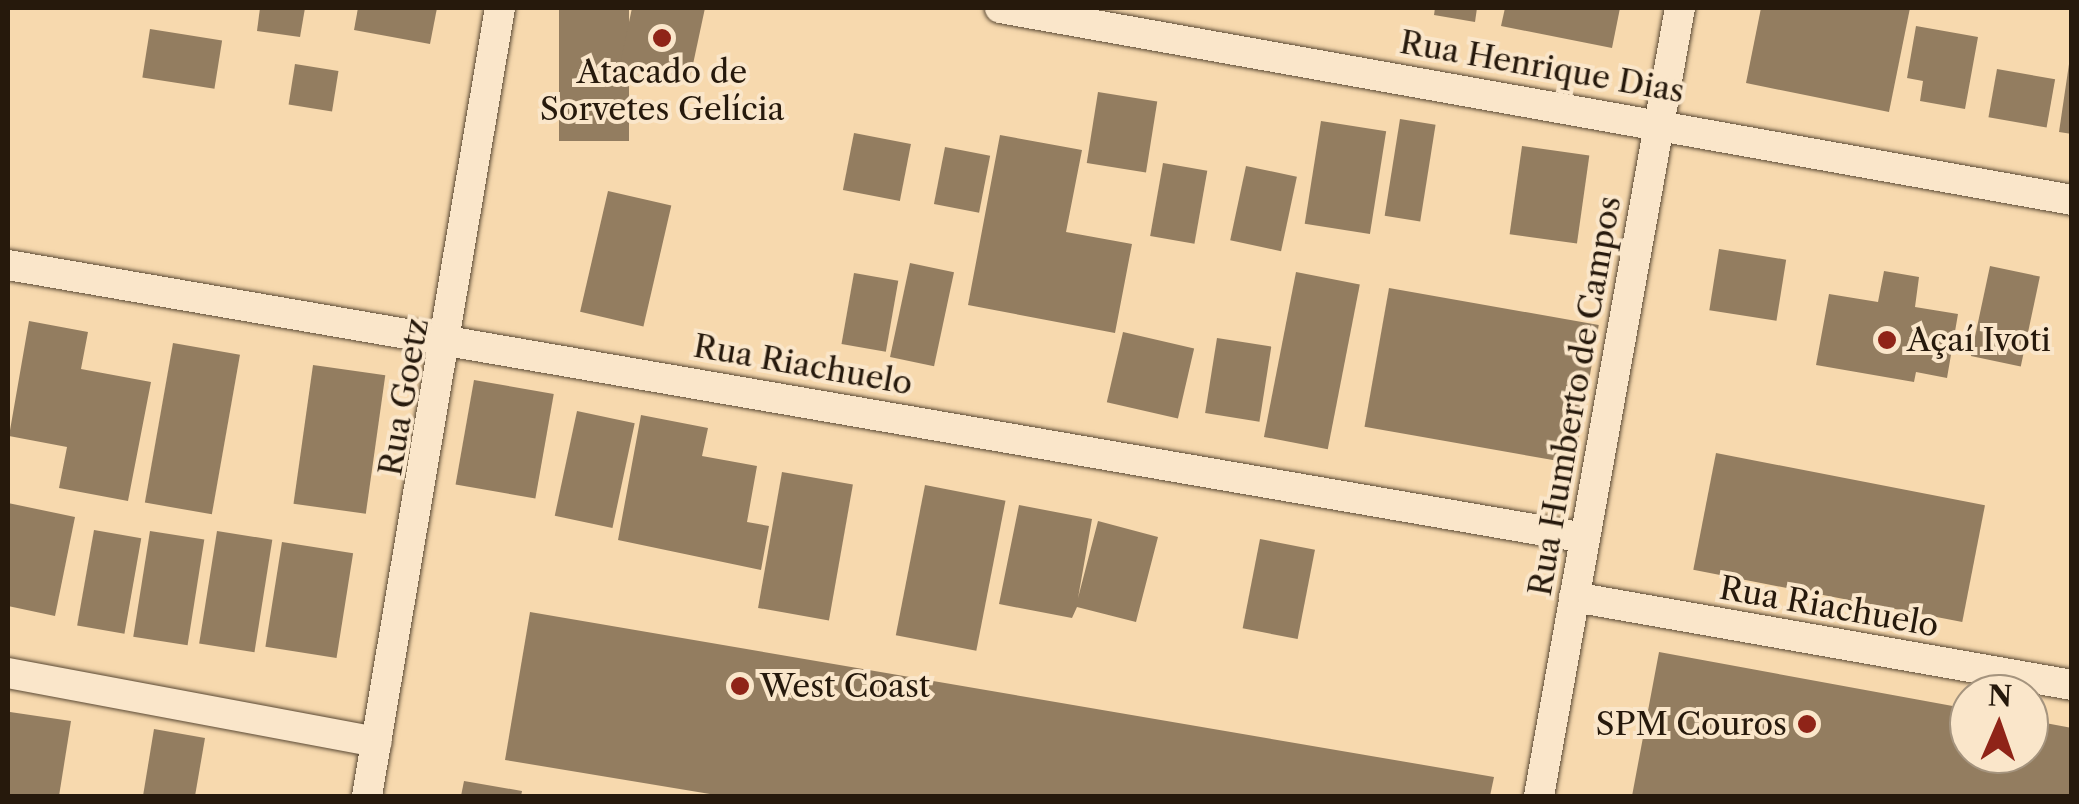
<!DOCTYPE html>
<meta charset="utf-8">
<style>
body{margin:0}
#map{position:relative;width:2079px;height:804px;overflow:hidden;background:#f7d9ae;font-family:"Libre Caslon Text",serif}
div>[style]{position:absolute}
.building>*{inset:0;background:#937d60;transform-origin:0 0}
.roads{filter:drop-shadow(0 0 2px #5a4934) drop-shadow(0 0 2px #5a4934)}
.street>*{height:30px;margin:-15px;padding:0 15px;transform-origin:15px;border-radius:15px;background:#fae6ca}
.dots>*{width:28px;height:28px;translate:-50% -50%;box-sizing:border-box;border:5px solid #fae6ca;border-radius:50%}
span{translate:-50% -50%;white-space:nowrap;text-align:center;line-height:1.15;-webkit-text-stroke:8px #fae6ca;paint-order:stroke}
.street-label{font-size:32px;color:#26190c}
.poi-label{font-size:32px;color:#26190c}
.left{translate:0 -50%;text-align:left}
.right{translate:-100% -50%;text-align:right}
.frame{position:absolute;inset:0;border:10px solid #26190c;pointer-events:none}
.north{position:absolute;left:1949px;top:674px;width:100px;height:100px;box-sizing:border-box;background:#fae6ca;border:2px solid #a5947e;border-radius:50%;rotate:2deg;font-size:28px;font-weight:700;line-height:40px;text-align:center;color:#26190c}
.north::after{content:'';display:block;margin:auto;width:35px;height:45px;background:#8f2418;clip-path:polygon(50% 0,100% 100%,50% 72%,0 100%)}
</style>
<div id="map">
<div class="building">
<i style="clip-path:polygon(260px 8px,305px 8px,300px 37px,257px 31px)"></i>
<i style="clip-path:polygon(358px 8px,437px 8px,430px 44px,354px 30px)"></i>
<i style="left:559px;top:8px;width:70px;height:133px"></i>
<i style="clip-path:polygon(632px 8px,705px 8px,689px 83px,619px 69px)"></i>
<i style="clip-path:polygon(1435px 8px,1477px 8px,1475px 22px,1434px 15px)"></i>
<i style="clip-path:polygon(1505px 8px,1620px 8px,1612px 48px,1501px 26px)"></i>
<i style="clip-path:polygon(1761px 8px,1910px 8px,1889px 112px,1746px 83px)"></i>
<i style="clip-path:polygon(1916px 26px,1978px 37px,1965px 109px,1920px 101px,1923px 81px,1907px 78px)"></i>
<i style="left:150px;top:29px;width:73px;height:49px;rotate:9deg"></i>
<i style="left:295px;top:64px;width:44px;height:41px;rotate:9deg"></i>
<i style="clip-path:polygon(2069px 64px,2072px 64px,2072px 134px,2059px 132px)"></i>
<i style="left:1997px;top:69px;width:59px;height:49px;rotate:10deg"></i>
<i style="left:1098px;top:92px;width:60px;height:72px;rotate:9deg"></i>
<i style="left:1400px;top:119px;width:36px;height:98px;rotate:9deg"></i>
<i style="left:1321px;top:121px;width:66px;height:104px;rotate:9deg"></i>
<i style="left:854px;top:133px;width:58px;height:58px;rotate:11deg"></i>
<i style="clip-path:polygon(1000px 135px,1082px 150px,1066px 232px,1132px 244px,1115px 333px,968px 305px)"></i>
<i style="left:1522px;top:146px;width:68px;height:89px;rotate:8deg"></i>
<i style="left:945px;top:147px;width:46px;height:58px;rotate:11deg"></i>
<i style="left:1163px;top:163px;width:45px;height:74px;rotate:10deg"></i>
<i style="left:1246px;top:166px;width:52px;height:76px;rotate:12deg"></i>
<i style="left:608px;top:191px;width:65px;height:124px;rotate:13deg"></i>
<i style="left:1719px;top:249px;width:68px;height:62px;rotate:9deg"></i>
<i style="left:910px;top:263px;width:45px;height:96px;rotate:12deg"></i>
<i style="left:1990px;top:266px;width:51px;height:92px;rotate:12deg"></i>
<i style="clip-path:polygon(1884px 271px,1919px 277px,1915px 307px,1958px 314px,1947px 378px,1916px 372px,1914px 382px,1816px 365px,1829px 294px,1878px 302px)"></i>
<i style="left:1296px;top:272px;width:65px;height:168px;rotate:11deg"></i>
<i style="left:854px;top:273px;width:45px;height:72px;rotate:10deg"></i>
<i style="left:1389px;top:288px;width:213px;height:141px;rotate:10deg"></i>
<i style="clip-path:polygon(29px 321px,88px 332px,81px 369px,151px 382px,128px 501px,59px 488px,67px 447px,9px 436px)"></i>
<i style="left:1123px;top:332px;width:73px;height:72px;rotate:13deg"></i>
<i style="left:1217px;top:338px;width:55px;height:76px;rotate:9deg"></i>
<i style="left:173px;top:343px;width:68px;height:162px;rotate:10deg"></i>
<i style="left:313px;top:365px;width:73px;height:140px;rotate:8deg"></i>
<i style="left:474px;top:380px;width:81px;height:106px;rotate:10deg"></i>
<i style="left:577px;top:411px;width:59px;height:107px;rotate:12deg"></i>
<i style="clip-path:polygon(641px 415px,708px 428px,702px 456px,757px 466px,747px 522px,769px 526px,761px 570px,618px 540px)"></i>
<i style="left:1716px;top:453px;width:274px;height:119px;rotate:11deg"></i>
<i style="left:782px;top:472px;width:72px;height:138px;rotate:10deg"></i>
<i style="left:925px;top:485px;width:82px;height:153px;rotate:11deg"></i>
<i style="clip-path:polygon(8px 503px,75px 517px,55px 616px,8px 606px)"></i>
<i style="clip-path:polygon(1019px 505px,1092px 519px,1078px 598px,1098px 521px,1158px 537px,1136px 622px,1077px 607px,1072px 618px,999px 604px)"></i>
<i style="left:94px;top:530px;width:48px;height:97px;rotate:10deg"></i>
<i style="left:150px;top:531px;width:55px;height:107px;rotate:9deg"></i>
<i style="left:217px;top:531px;width:56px;height:114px;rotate:9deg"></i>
<i style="left:1260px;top:539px;width:56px;height:91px;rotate:11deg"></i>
<i style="left:282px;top:542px;width:72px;height:106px;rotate:9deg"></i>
<i style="clip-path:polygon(530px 612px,1494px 777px,1490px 796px,722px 796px,505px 760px)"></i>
<i style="clip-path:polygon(1659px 652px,1969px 709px,1969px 754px,2029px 754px,2029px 720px,2072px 728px,2072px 796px,1632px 796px)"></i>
<i style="clip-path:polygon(10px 712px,71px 721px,59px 796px,9px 796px)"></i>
<i style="clip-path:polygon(154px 729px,205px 738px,195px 796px,143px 796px)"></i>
<i style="clip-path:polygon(464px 781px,522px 791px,521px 796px,461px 796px)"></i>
</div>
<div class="roads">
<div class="street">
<i style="left:1000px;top:8px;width:1089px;rotate:10.15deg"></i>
<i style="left:8px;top:265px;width:1600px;rotate:9.82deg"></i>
<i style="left:1574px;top:597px;width:506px;rotate:10.02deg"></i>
<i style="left:8px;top:673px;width:375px;rotate:10.6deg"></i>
<i style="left:367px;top:796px;width:799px;rotate:-80.42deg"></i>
<i style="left:1539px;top:796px;width:801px;rotate:-79.86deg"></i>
</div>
</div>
<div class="dots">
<i style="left:662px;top:38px;background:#8f2418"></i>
<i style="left:1887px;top:340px;background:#8f2418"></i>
<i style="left:740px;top:686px;background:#8f2418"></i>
<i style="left:1807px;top:724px;background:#8f2418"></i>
</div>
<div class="street-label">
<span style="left:1542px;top:67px;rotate:10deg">Rua Henrique Dias</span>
<span style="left:803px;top:365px;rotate:10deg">Rua Riachuelo</span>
<span style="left:1575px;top:396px;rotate:-80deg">Rua Humberto de Campos</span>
<span style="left:404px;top:397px;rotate:-80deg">Rua Goetz</span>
<span style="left:1829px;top:607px;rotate:10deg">Rua Riachuelo</span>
</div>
<div class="poi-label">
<span style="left:662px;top:91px">Atacado de<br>Sorvetes Gelícia</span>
<span class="left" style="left:1907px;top:340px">Açaí Ivoti</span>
<span class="left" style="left:760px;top:686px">West Coast</span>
<span class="right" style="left:1787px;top:724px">SPM Couros</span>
</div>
<div class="frame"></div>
<div class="north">N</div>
</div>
